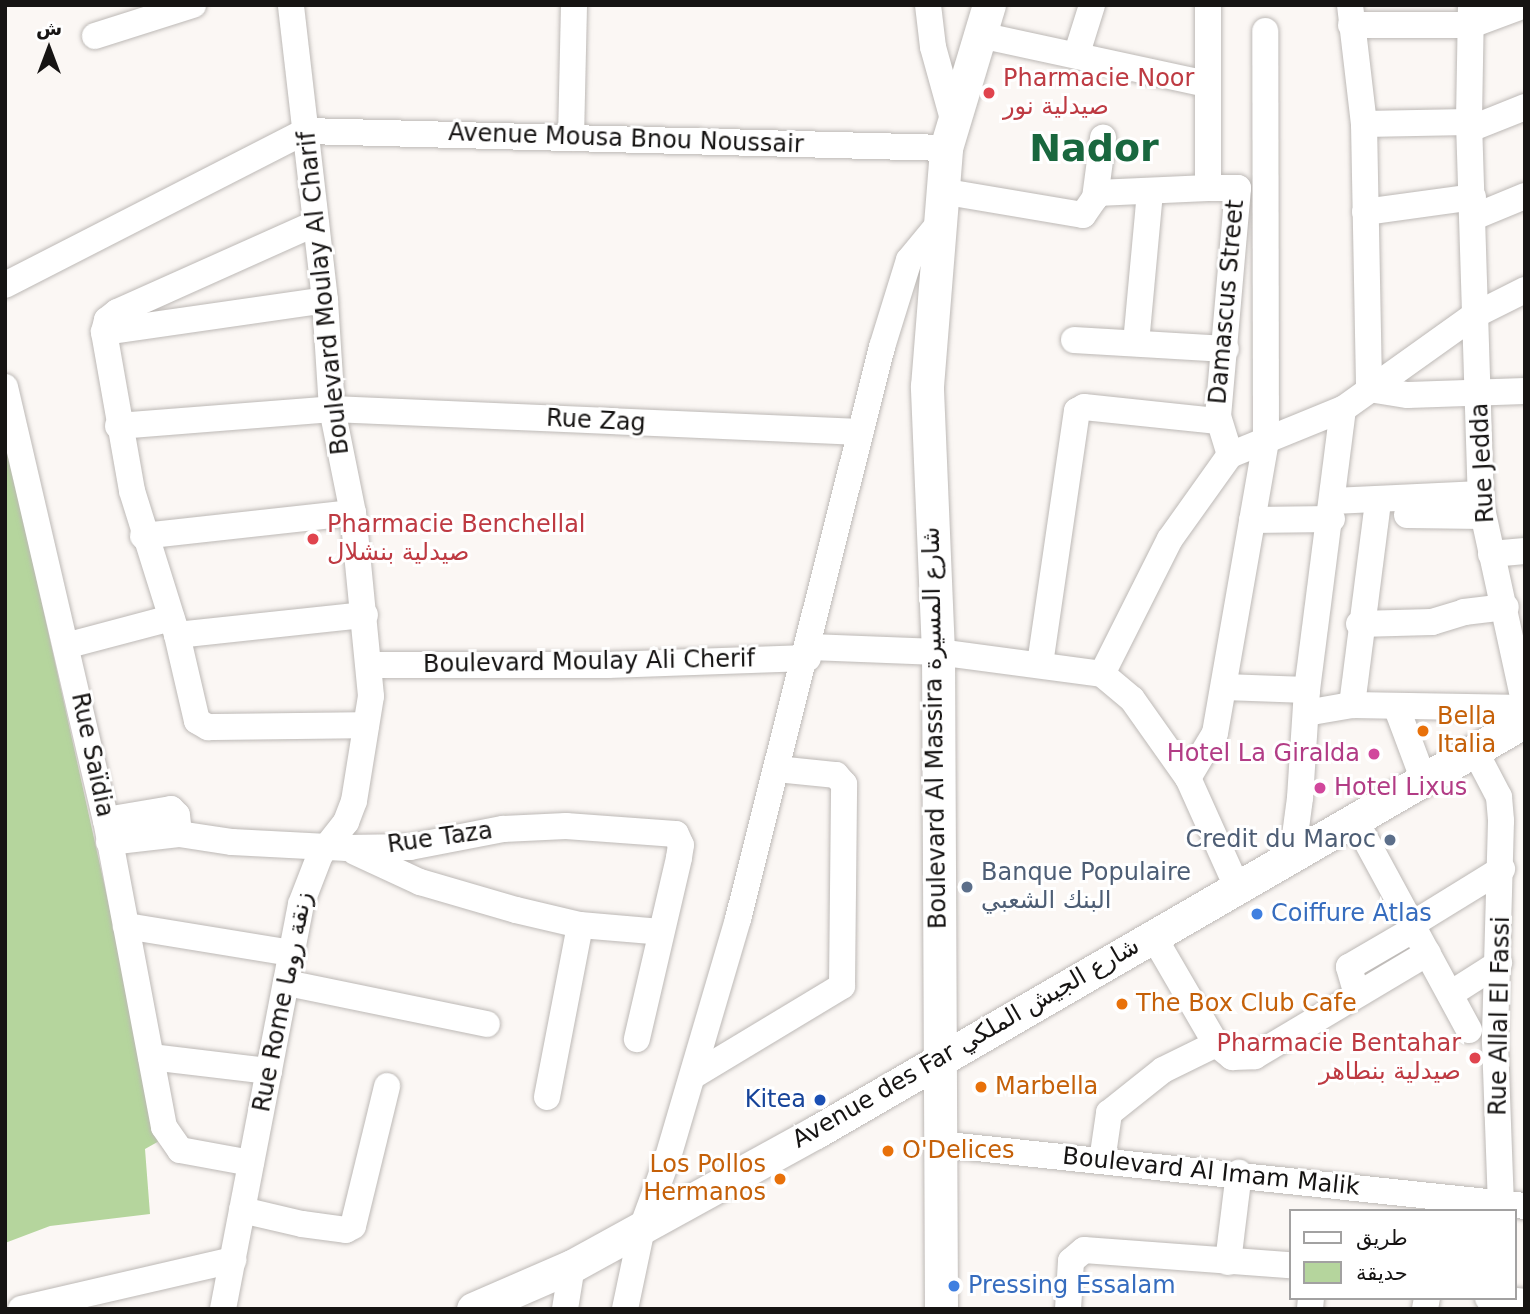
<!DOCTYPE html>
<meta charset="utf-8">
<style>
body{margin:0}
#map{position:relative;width:1530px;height:1314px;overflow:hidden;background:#fbf7f4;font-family:"DejaVu Sans","Noto Naskh Arabic",sans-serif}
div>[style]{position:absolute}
.green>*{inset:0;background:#b5d59d}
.roads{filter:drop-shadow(0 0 2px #bdb9b6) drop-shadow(0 0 2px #bdb9b6)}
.minor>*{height:26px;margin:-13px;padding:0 13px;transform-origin:13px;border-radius:13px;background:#fff}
.major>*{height:33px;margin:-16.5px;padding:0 16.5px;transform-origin:16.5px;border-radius:16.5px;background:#fff}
.dots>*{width:19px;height:19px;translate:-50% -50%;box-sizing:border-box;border:4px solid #fff;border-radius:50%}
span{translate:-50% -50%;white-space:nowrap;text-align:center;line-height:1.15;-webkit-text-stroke:6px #fff;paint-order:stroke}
.health-label{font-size:24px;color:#be3a42}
.left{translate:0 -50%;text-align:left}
.right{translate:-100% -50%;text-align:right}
.street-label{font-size:24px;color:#161413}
.food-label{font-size:24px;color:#c56008}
.hotel-label{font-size:24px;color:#b23c85}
.service-label{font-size:24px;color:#4e5e75}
.shop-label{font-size:24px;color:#366cbe}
.transit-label{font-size:24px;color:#164399}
.town-label{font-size:38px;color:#19673e;font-weight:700}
.frame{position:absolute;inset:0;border:7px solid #161413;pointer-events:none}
.legend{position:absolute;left:1289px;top:1209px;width:228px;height:91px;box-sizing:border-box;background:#fff;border:2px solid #a2a1a1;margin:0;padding:9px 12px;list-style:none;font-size:21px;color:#161413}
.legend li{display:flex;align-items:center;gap:14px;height:35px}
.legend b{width:35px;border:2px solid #a2a1a1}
.north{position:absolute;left:14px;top:14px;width:70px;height:70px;-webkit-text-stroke:5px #fff;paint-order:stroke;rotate:0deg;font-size:19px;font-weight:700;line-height:28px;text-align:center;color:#161413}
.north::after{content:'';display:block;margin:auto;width:24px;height:32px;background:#161413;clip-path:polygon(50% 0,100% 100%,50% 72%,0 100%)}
</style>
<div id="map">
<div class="green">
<i style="clip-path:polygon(5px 437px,161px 1140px,145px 1149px,150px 1214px,50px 1226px,5px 1243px)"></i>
</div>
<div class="roads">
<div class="minor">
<i style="left:928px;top:5px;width:42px;rotate:83.2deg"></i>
<i style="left:933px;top:47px;width:75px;rotate:74.5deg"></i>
<i style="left:1208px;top:5px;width:183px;rotate:90deg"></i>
<i style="left:1208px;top:188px;width:30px"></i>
<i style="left:1238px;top:188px;width:229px;rotate:95deg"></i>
<i style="left:1218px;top:416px;width:41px;rotate:72.9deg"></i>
<i style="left:1350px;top:5px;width:120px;rotate:83.3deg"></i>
<i style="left:1364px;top:124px;width:265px;rotate:88.9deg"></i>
<i style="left:1471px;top:5px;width:117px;rotate:91deg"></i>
<i style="left:1469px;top:122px;width:382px;rotate:88.2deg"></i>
<i style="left:1481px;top:504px;width:207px;rotate:77.7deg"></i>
<i style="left:1351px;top:25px;width:120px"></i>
<i style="left:1471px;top:25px;width:58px;rotate:-20.3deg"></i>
<i style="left:980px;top:35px;width:232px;rotate:12.2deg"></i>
<i style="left:95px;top:36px;width:103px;rotate:-17.6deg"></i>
<i style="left:1077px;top:53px;width:50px;rotate:-72.6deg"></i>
<i style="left:1364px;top:124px;width:105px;rotate:-1.1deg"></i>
<i style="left:1470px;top:129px;width:59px;rotate:-21.8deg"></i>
<i style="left:571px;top:138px;width:133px;rotate:-88.7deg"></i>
<i style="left:941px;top:191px;width:144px;rotate:9.6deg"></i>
<i style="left:1083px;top:215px;width:21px;rotate:-55deg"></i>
<i style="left:1095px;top:198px;width:61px;rotate:-82.4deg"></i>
<i style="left:1097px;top:193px;width:111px;rotate:-2.6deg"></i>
<i style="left:1365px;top:212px;width:109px;rotate:-7.9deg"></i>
<i style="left:1474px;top:217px;width:55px;rotate:-22.4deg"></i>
<i style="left:316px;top:223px;width:218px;rotate:155.9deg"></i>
<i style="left:117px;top:312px;width:13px;rotate:141deg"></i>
<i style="left:107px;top:320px;width:12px;rotate:104deg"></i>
<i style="left:104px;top:332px;width:161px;rotate:80deg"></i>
<i style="left:132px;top:491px;width:151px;rotate:72.6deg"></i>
<i style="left:177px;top:635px;width:88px;rotate:76.9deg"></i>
<i style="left:197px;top:721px;width:13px;rotate:29deg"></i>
<i style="left:208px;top:727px;width:158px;rotate:-0.7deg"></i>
<i style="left:5px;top:285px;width:338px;rotate:-27.1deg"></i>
<i style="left:306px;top:131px;width:640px;rotate:1.52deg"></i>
<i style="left:104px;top:332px;width:223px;rotate:-8.2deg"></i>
<i style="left:1074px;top:340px;width:152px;rotate:3.4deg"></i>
<i style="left:1136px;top:343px;width:151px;rotate:-84.7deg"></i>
<i style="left:5px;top:387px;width:445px;rotate:76.9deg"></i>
<i style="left:106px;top:820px;width:312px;rotate:79.3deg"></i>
<i style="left:164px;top:1127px;width:28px;rotate:55deg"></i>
<i style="left:180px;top:1150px;width:72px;rotate:10.4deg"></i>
<i style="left:1369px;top:389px;width:39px;rotate:9deg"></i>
<i style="left:1408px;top:395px;width:117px;rotate:-2deg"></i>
<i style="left:118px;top:426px;width:215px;rotate:-4.5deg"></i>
<i style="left:332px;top:409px;width:529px;rotate:2.49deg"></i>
<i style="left:1333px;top:501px;width:148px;rotate:-2.7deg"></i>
<i style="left:1407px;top:515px;width:76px;rotate:0.8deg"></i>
<i style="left:1252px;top:520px;width:80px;rotate:-0.7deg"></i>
<i style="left:143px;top:536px;width:211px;rotate:-6.3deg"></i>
<i style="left:1491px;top:554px;width:34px;rotate:-5deg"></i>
<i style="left:1359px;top:624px;width:73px;rotate:-1.6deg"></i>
<i style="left:1432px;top:622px;width:34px;rotate:-17deg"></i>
<i style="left:1464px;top:612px;width:42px;rotate:-6.8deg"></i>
<i style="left:177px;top:635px;width:189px;rotate:-6.1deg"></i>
<i style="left:69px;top:645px;width:106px;rotate:-14.8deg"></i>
<i style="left:810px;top:647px;width:128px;rotate:2.2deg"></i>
<i style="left:938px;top:652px;width:165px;rotate:7.6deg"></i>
<i style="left:1102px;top:674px;width:39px;rotate:40deg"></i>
<i style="left:1132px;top:699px;width:97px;rotate:54.7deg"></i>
<i style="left:1188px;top:778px;width:120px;rotate:65.8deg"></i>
<i style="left:1040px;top:664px;width:256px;rotate:-81.7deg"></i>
<i style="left:1077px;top:411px;width:8px;rotate:-30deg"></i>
<i style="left:1084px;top:407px;width:135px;rotate:6deg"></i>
<i style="left:370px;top:665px;width:238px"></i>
<i style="left:608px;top:665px;width:200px;rotate:-2deg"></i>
<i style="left:1102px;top:674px;width:151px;rotate:-63.3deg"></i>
<i style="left:1170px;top:539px;width:103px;rotate:-54.5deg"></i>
<i style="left:1230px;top:455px;width:122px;rotate:-22.2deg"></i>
<i style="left:1343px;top:409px;width:162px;rotate:-35.5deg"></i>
<i style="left:1475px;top:315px;width:56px;rotate:-26.6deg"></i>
<i style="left:1224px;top:687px;width:83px;rotate:2.1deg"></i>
<i style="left:1352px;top:705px;width:206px;rotate:-82.7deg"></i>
<i style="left:1396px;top:706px;width:80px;rotate:69.5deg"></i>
<i style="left:1306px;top:713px;width:47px;rotate:-9.9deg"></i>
<i style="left:1352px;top:705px;width:173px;rotate:1deg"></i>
<i style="left:1475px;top:751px;width:52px;rotate:62.4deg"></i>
<i style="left:1499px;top:797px;width:24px;rotate:85deg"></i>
<i style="left:1501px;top:821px;width:221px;rotate:91.6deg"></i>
<i style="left:1495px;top:1042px;width:161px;rotate:87.9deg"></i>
<i style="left:1188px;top:778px;width:52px;rotate:-59deg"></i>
<i style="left:1215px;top:733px;width:297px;rotate:-80.1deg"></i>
<i style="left:1266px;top:440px;width:409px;rotate:-90.1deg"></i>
<i style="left:106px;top:820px;width:66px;rotate:-9.6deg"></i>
<i style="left:171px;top:809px;width:8px;rotate:45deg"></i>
<i style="left:177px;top:815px;width:19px;rotate:84deg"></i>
<i style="left:1355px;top:820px;width:239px;rotate:61.5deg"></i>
<i style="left:109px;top:842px;width:70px;rotate:-6.5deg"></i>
<i style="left:179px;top:834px;width:54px;rotate:8.6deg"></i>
<i style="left:232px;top:842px;width:115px;rotate:3deg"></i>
<i style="left:347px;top:848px;width:63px;rotate:-0.9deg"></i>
<i style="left:410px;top:847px;width:95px;rotate:-11deg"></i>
<i style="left:503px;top:829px;width:63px;rotate:-2.7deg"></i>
<i style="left:566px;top:826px;width:110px;rotate:4.2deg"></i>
<i style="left:676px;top:834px;width:12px;rotate:66deg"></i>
<i style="left:681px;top:845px;width:13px;rotate:99deg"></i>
<i style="left:679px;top:858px;width:186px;rotate:103.1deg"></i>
<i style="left:355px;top:852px;width:72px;rotate:24.8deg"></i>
<i style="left:420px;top:882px;width:100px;rotate:16.3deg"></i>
<i style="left:516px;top:910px;width:66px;rotate:13.2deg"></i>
<i style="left:580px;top:925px;width:81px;rotate:4.9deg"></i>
<i style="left:1292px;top:858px;width:61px;rotate:-82.4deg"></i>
<i style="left:1300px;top:798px;width:108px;rotate:-86.3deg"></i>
<i style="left:1307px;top:690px;width:283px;rotate:-82.7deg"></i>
<i style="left:1411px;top:925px;width:107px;rotate:-31.6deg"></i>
<i style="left:126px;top:926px;width:166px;rotate:9.3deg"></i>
<i style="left:1152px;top:934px;width:127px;rotate:59.8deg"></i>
<i style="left:287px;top:983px;width:204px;rotate:11.6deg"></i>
<i style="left:1362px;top:990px;width:7px;rotate:-164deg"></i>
<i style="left:1355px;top:988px;width:22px;rotate:-106deg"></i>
<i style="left:1349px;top:967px;width:75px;rotate:-30.3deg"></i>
<i style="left:1452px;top:993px;width:56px;rotate:-32.6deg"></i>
<i style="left:151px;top:1057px;width:119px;rotate:6.8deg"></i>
<i style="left:693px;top:1076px;width:174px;rotate:-31.1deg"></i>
<i style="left:842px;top:986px;width:202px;rotate:-89.4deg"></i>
<i style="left:844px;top:784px;width:12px;rotate:-132deg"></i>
<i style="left:836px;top:775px;width:59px;rotate:-174.2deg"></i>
<i style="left:547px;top:1097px;width:175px;rotate:-79.1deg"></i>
<i style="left:939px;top:1144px;width:589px;rotate:6.04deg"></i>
<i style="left:1102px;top:1161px;width:49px;rotate:-81.7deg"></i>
<i style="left:1109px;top:1113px;width:69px;rotate:-38.5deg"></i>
<i style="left:1163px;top:1070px;width:59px;rotate:-26.1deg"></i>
<i style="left:1216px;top:1044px;width:21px;rotate:39deg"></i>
<i style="left:1232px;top:1057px;width:23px;rotate:-2deg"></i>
<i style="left:1255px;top:1056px;width:201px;rotate:-30.8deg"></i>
<i style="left:242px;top:1210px;width:62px;rotate:13.1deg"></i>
<i style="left:302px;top:1224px;width:44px;rotate:7.8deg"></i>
<i style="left:346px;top:1230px;width:8px;rotate:-30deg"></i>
<i style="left:353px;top:1226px;width:144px;rotate:-76.3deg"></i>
<i style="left:1228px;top:1262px;width:90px;rotate:-83deg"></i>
<i style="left:1488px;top:1298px;width:37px;rotate:6deg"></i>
<i style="left:21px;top:1309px;width:218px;rotate:-13deg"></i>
<i style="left:223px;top:1309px;width:412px;rotate:-79.1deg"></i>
<i style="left:301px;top:904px;width:53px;rotate:-68.8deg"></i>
<i style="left:320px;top:855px;width:42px;rotate:-51.8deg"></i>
<i style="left:346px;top:822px;width:22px;rotate:-69deg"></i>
<i style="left:354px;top:801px;width:106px;rotate:-80.8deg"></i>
<i style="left:371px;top:696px;width:184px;rotate:-95.6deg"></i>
<i style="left:353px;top:513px;width:106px;rotate:-101.4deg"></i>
<i style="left:332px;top:409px;width:109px;rotate:-93.7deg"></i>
<i style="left:325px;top:300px;width:297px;rotate:-96.6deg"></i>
<i style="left:565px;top:1309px;width:44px;rotate:-80.8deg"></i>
<i style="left:625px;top:1309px;width:83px;rotate:-78.1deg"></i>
<i style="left:642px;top:1228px;width:76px;rotate:-69.9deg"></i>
<i style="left:668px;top:1157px;width:248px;rotate:-73.6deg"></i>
<i style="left:738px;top:919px;width:590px;rotate:-75.87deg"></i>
<i style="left:882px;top:347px;width:91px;rotate:-72.8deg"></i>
<i style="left:909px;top:260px;width:45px;rotate:-50.4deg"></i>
<i style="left:1068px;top:1309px;width:48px;rotate:-86.4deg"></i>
<i style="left:1071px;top:1261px;width:17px;rotate:-40deg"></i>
<i style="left:1084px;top:1250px;width:207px;rotate:4.2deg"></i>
<i style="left:1310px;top:1309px;width:11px;rotate:-85deg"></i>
<i style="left:1425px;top:1309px;width:11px;rotate:-80deg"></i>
</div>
<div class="major">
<i style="left:473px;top:1309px;width:108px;rotate:-23.5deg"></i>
<i style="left:572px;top:1266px;width:278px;rotate:-28.8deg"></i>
<i style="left:816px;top:1132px;width:820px;rotate:-30.1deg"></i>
<i style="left:941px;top:1309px;width:657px;rotate:-90.26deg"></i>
<i style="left:938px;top:652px;width:266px;rotate:-92.4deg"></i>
<i style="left:927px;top:386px;width:239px;rotate:-85.4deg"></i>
<i style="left:946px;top:148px;width:149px;rotate:-73.3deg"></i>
</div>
</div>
<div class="dots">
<i style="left:989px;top:93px;background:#e0444e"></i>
<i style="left:313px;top:539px;background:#e0444e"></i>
<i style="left:1423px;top:731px;background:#e8710a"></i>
<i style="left:1374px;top:754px;background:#d1479c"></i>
<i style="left:1320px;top:788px;background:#d1479c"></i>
<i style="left:1390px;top:840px;background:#5c6f8a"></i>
<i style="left:967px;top:887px;background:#5c6f8a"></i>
<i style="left:1257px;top:914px;background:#3f7fe0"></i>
<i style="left:1122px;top:1004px;background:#e8710a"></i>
<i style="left:1475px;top:1058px;background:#e0444e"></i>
<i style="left:981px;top:1087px;background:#e8710a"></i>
<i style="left:820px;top:1100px;background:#1a4fb4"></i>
<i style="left:888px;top:1151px;background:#e8710a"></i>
<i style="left:780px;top:1179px;background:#e8710a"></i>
<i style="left:954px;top:1286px;background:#3f7fe0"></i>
</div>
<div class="health-label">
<span class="left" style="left:1003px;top:93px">Pharmacie Noor<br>صيدلية نور</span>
<span class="left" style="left:327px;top:539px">Pharmacie Benchellal<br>صيدلية بنشلال</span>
<span class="right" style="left:1461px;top:1058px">Pharmacie Bentahar<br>صيدلية بنطاهر</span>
</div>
<div class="street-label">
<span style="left:626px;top:139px;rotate:2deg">Avenue Mousa Bnou Noussair</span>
<span style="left:324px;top:293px;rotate:-96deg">Boulevard Moulay Al Charif</span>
<span style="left:1227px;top:302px;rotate:-85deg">Damascus Street</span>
<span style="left:596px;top:421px;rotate:3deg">Rue Zag</span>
<span style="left:1483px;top:463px;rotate:-93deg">Rue Jedda</span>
<span style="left:589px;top:662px;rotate:-1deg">Boulevard Moulay Ali Cherif</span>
<span style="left:935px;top:728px;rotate:-91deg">Boulevard Al Massira شارع المسيرة</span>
<span style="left:92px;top:755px;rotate:78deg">Rue Saïdia</span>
<span style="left:440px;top:838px;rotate:-8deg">Rue Taza</span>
<span style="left:283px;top:1002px;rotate:-79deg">Rue Rome زنقة روما</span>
<span style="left:1500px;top:1016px;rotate:-89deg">Rue Allal El Fassi</span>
<span style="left:966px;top:1043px;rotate:-30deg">Avenue des Far شارع الجيش الملكي</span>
<span style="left:1211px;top:1172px;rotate:6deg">Boulevard Al Imam Malik</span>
</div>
<div class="food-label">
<span class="left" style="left:1437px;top:731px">Bella<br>Italia</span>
<span class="left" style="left:1136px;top:1004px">The Box Club Cafe</span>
<span class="left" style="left:995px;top:1087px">Marbella</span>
<span class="left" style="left:902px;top:1151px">O'Delices</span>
<span class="right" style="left:766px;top:1179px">Los Pollos<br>Hermanos</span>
</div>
<div class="hotel-label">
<span class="right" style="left:1360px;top:754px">Hotel La Giralda</span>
<span class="left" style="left:1334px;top:788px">Hotel Lixus</span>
</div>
<div class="service-label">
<span class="right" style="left:1376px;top:840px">Credit du Maroc</span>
<span class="left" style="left:981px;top:887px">Banque Populaire<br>البنك الشعبي</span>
</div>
<div class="shop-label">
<span class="left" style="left:1271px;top:914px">Coiffure Atlas</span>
<span class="left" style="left:968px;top:1286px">Pressing Essalam</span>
</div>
<div class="transit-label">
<span class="right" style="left:806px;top:1100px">Kitea</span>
</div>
<div class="town-label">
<span style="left:1094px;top:149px">Nador</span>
</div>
<div class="frame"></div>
<ul class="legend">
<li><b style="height:9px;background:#fff"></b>طريق</li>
<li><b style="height:19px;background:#b5d59d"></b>حديقة</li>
</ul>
<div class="north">ش</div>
</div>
